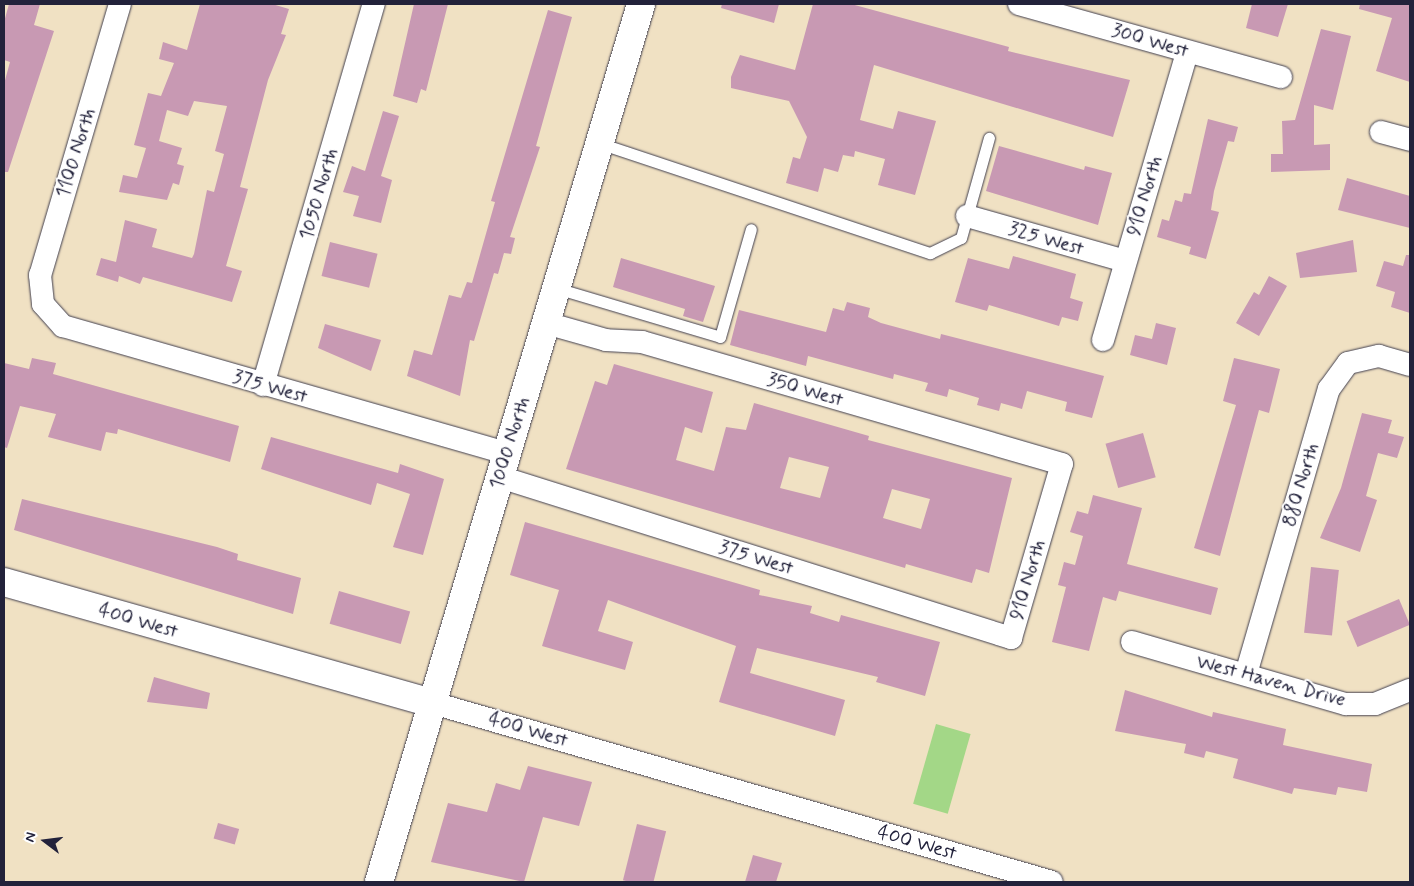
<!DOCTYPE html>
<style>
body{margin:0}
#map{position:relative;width:1414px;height:886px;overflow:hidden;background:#f0e1c3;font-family:Mynerve,sans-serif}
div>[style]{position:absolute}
.green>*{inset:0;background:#a3d787;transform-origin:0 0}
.building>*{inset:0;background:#c899b3;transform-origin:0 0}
.roads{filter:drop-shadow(0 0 1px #413f4f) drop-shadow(0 0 1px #413f4f)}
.service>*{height:11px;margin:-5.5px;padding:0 5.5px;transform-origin:5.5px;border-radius:5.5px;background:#fff}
.minor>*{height:22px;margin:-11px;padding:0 11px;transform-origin:11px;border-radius:11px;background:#fff}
.tertiary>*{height:28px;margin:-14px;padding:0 14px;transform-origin:14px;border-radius:14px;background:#fff}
span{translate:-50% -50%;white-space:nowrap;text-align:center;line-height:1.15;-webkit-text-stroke:4px #fff;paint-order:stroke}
.street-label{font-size:20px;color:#22223b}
.frame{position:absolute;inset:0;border:5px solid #22223b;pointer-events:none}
.north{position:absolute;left:20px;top:816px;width:50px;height:50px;-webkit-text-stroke:4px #fff;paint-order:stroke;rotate:285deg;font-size:14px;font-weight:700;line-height:20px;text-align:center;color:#22223b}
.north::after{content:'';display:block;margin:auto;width:18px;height:22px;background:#22223b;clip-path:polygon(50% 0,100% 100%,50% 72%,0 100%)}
</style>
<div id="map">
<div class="green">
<i style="left:936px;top:724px;width:36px;height:83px;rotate:16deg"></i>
</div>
<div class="building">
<i style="clip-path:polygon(9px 4px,40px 4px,34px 25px,54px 31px,8px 172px,4px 172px,4px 84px,10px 62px,4px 60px,4px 22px)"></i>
<i style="clip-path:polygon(200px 4px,272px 4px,289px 9px,281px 34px,286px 35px,268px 80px,240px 187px,248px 189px,226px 266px,242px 271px,232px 302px,143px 277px,140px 284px,119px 276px,118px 282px,96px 275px,101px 258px,116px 262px,125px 220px,157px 229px,152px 247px,192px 258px,194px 254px,207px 190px,214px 192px,224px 154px,215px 151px,227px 106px,194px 101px,188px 116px,167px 110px,159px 141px,182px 148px,177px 164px,184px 166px,179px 185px,173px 183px,167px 200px,119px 192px,123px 175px,137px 178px,146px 148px,134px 145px,148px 93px,161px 96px,174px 63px,159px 59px,163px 42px,187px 50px)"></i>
<i style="clip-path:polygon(414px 4px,448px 4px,426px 91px,421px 89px,417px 103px,393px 96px)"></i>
<i style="clip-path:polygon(722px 4px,779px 4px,774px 23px,721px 8px)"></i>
<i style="clip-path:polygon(813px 4px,851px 4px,1009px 47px,1008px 51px,1130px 80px,1113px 137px,874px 65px,860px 120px,893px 129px,898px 111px,936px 121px,915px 195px,878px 185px,885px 159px,855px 151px,854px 157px,843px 155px,838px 172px,824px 168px,818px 192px,786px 183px,793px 157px,800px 159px,807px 137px,789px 101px,731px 88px,731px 77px,740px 55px,795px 70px)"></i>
<i style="clip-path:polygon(1252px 4px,1288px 4px,1278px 37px,1246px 28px)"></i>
<i style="clip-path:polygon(1360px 4px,1410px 4px,1410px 82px,1376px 71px,1392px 18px,1359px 9px)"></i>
<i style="clip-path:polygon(548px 10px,572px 17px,536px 146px,540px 147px,510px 237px,515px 238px,511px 254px,504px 253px,498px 274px,494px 273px,474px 341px,470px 340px,460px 396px,407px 376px,414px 350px,432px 355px,449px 295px,461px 298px,467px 282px,472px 283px,495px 202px,491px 201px)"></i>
<i style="clip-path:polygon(1321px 29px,1351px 36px,1333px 110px,1314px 105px,1314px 145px,1330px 144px,1330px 170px,1271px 172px,1271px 154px,1283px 154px,1282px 121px,1295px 120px)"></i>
<i style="clip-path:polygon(383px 111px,399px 116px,381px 176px,392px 180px,381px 223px,353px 216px,359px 196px,343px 192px,352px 166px,365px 171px)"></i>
<i style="clip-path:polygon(1208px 119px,1238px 127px,1234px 142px,1228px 141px,1214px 191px,1211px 210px,1219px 212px,1206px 259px,1189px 254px,1191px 247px,1157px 237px,1162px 219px,1169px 221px,1175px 200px,1182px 202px,1184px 193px,1191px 194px)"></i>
<i style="clip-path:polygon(999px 146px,1084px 170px,1085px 166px,1112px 173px,1098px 225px,986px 191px)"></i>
<i style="clip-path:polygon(1347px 178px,1410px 196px,1410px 228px,1338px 210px)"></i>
<i style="clip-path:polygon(1353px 240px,1357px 272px,1300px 278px,1296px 253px)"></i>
<i style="left:330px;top:242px;width:49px;height:35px;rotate:14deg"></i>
<i style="clip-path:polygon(1406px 255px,1410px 255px,1410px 313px,1391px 307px,1395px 292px,1376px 286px,1384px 261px,1403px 266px)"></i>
<i style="clip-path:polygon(1013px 256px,1076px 274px,1070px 298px,1083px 302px,1078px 321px,1062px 317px,1059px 326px,989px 305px,987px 311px,955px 302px,968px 258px,1009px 269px)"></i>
<i style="clip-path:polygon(621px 258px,715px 286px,703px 322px,683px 316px,685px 309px,613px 287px)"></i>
<i style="clip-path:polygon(1269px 276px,1287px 286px,1259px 336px,1236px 323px,1254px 292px,1259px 295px)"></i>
<i style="clip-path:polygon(847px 302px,870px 308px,868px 317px,881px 323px,940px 339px,941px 334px,1104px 376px,1092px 418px,1065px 411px,1067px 402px,1027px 391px,1022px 409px,1001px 403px,999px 411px,977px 405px,979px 398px,949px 389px,947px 397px,925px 391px,928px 383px,894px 374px,893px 379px,808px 356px,806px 366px,730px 345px,739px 310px,826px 332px,833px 308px,844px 311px)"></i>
<i style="clip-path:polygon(1156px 323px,1176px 328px,1167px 365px,1130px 355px,1135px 335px,1152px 339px)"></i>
<i style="clip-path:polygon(325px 324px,381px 340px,371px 371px,318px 348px)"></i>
<i style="clip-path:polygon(32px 358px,56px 363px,53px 374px,239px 426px,230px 462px,118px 429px,117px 434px,106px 432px,101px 451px,48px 437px,56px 414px,20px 406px,7px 448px,4px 447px,4px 363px,29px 369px)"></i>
<i style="clip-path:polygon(1234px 358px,1280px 369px,1269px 413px,1259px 410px,1220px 556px,1194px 548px,1236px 405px,1223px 401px)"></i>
<i style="clip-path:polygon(evenodd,614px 364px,713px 392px,702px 433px,685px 427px,676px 460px,714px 471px,726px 427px,746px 430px,754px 403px,869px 436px,868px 440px,1012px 478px,989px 573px,976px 569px,972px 583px,906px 564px,905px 568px,566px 469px,595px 381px,607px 385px,614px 364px,789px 457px,829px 467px,820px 498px,780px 488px,789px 457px,614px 364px,892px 489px,930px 499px,921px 529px,883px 518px,892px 489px)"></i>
<i style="clip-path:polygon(1362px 413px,1392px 420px,1388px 433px,1404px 437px,1397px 458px,1378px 453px,1366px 496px,1377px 500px,1360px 552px,1320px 538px,1341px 488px)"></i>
<i style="left:1143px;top:433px;width:46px;height:39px;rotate:74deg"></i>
<i style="clip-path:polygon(271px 437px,398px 473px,400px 464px,444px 479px,423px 555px,393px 547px,410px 494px,377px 483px,371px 505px,261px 469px)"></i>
<i style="clip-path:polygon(1093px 495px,1142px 508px,1127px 564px,1218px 588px,1211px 615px,1119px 591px,1116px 601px,1103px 597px,1089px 651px,1052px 642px,1066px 587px,1058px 585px,1064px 562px,1075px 565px,1083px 536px,1070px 532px,1077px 511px,1088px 514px)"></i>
<i style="clip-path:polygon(22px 499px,217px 547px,238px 554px,237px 560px,301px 578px,293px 614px,14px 530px)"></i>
<i style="clip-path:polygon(525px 522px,760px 590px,759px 595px,812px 606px,810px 613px,839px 622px,841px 615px,940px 642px,925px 696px,876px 682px,878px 677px,757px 648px,750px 673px,845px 700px,835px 736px,719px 702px,736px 646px,608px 600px,598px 631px,633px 642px,625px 670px,542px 646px,559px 590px,510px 575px)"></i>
<i style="left:1311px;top:567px;width:28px;height:66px;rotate:6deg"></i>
<i style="left:339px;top:591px;width:74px;height:34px;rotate:16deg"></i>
<i style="left:1399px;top:599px;width:28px;height:57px;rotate:67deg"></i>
<i style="clip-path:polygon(154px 677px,210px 693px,207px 709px,147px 702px)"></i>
<i style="clip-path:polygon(1125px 690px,1212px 717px,1213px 712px,1286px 729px,1283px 745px,1372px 764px,1367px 792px,1338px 787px,1336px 795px,1294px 788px,1292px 794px,1233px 778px,1238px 759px,1206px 751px,1204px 758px,1184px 753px,1186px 744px,1115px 731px)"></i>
<i style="clip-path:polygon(528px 766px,592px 782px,579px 826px,543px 817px,524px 882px,431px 862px,448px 803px,487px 812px,496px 783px,520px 790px)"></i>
<i style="left:218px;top:823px;width:22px;height:16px;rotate:16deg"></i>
<i style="left:637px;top:824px;width:30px;height:58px;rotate:14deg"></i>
<i style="clip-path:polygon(753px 855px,782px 863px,776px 882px,745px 882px)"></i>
</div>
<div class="roads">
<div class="service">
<i style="left:599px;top:143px;width:349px;rotate:18.4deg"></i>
<i style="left:930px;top:253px;width:34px;rotate:-26deg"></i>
<i style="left:961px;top:238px;width:104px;rotate:-74.4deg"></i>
<i style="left:556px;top:288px;width:171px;rotate:16.6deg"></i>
<i style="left:720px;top:337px;width:112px;rotate:-74deg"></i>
</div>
<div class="minor">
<i style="left:120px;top:4px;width:283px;rotate:106.4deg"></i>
<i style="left:40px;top:275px;width:29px;rotate:84deg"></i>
<i style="left:43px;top:304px;width:30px;rotate:48deg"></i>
<i style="left:63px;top:326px;width:462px;rotate:16deg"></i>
<i style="left:1019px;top:4px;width:272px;rotate:15.6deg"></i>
<i style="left:1381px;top:132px;width:30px;rotate:15deg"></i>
<i style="left:967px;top:216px;width:164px;rotate:15.9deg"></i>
<i style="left:1103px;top:340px;width:300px;rotate:-73.7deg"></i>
<i style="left:263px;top:385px;width:397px;rotate:-73.8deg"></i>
<i style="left:500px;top:477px;width:536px;rotate:17.49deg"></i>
<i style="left:1011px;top:638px;width:181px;rotate:-73.7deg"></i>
<i style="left:1062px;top:464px;width:437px;rotate:-163.8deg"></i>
<i style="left:642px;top:342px;width:36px;rotate:-177deg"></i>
<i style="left:606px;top:340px;width:62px;rotate:-164.2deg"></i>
<i style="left:1132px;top:642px;width:223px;rotate:16.2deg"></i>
<i style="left:1346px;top:704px;width:29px"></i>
<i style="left:1375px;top:704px;width:38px;rotate:-22deg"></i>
<i style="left:1246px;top:674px;width:297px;rotate:-73.8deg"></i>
<i style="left:1329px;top:389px;width:32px;rotate:-54deg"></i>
<i style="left:1348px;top:363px;width:32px;rotate:-13deg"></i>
<i style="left:1379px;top:356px;width:32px;rotate:16deg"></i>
<i style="left:433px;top:703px;width:644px;rotate:16.13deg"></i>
</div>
<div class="tertiary">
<i style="left:4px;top:582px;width:446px;rotate:15.8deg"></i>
<i style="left:379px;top:882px;width:916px;rotate:-73.38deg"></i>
</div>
</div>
<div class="street-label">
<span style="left:1150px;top:41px;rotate:16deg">300 West</span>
<span style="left:76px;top:153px;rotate:-73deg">1100 North</span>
<span style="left:319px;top:194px;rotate:-74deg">1050 North</span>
<span style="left:1145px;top:196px;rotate:-74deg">910 North</span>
<span style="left:1046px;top:239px;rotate:16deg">325 West</span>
<span style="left:270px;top:387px;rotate:16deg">375 West</span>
<span style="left:805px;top:390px;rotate:16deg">350 West</span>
<span style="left:510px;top:443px;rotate:-73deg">1000 North</span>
<span style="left:1301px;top:485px;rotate:-74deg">880 North</span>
<span style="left:756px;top:558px;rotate:17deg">375 West</span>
<span style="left:1028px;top:580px;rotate:-74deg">910 North</span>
<span style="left:138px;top:621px;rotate:16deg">400 West</span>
<span style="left:1271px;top:681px;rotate:15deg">West Haven Drive</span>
<span style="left:528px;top:730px;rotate:16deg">400 West</span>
<span style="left:917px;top:843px;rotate:16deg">400 West</span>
</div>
<div class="frame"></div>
<div class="north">N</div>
</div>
